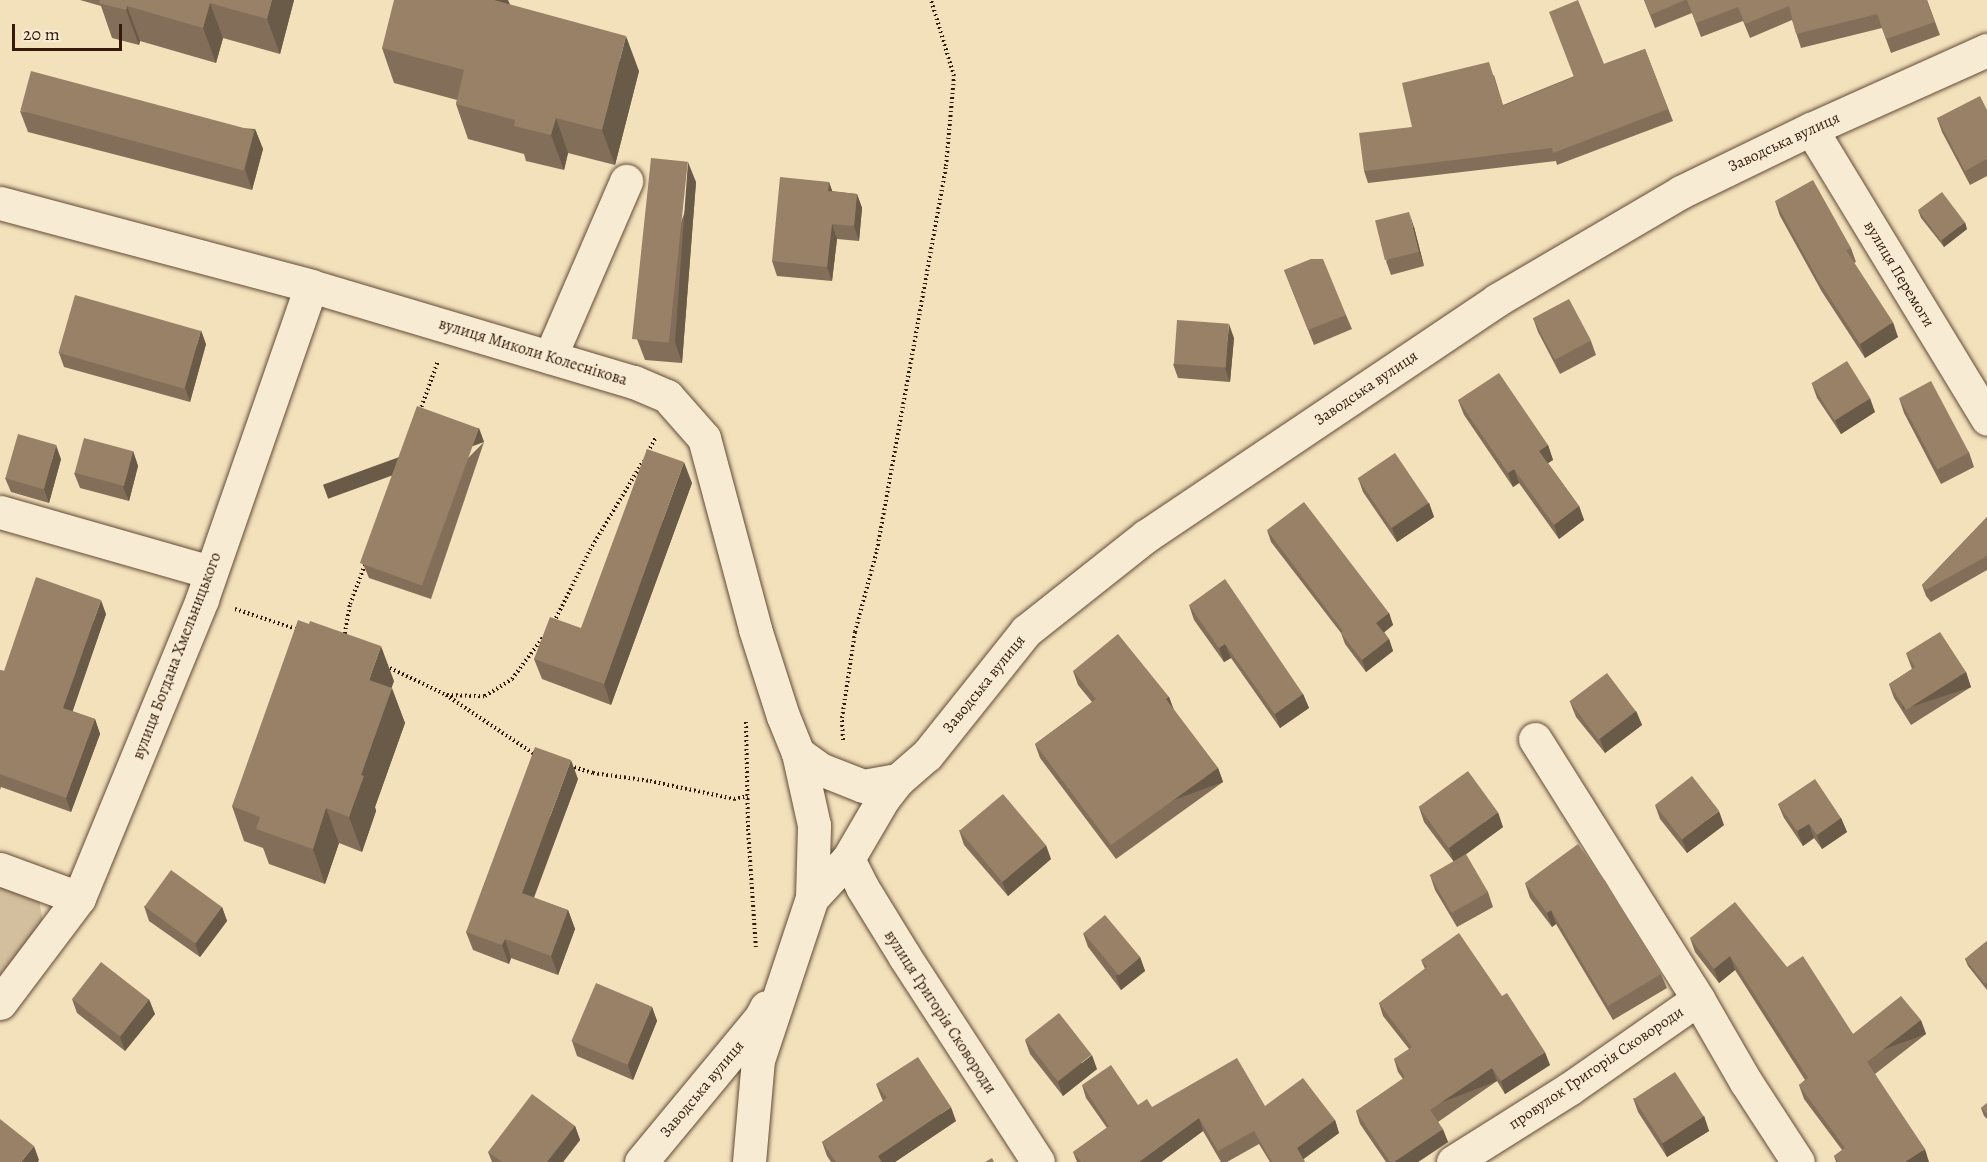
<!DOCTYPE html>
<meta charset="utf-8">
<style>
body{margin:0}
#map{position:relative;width:1987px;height:1162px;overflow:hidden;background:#f3e1bc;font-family:Alegreya,serif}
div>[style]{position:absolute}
.green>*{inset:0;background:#d3bf9e}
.path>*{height:4px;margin-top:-2px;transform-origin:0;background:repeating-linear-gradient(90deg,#35190a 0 1.5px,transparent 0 4.5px)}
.roads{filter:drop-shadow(0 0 2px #644b36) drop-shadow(0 0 2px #644b36)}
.minor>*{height:33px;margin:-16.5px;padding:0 16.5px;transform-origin:16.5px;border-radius:16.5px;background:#f7ecd3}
.wall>*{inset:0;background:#836f59}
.shaded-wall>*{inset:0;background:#6a5a48;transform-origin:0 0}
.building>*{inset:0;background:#988167;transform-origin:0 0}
span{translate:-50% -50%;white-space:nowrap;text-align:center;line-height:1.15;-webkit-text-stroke:5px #f7ecd3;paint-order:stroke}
.street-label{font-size:16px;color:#35190a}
.scale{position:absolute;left:12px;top:24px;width:110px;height:27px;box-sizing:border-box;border:3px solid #35190a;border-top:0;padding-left:8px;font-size:18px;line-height:21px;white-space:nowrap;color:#35190a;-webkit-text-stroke:4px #f7ecd3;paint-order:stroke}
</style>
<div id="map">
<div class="green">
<i style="clip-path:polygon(0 862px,35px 876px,43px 923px,0 981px)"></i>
</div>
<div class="path">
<i style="left:420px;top:411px;width:53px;rotate:-70.2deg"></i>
<i style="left:648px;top:452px;width:17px;rotate:-62deg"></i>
<i style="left:235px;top:609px;width:67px;rotate:18.2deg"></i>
<i style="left:554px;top:622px;width:80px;rotate:-63.4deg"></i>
<i style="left:590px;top:550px;width:104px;rotate:-59.2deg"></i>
<i style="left:344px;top:638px;width:35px;rotate:-80deg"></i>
<i style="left:350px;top:604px;width:45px;rotate:-69.1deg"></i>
<i style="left:386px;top:666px;width:67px;rotate:25.8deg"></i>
<i style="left:446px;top:695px;width:110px;rotate:33.8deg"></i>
<i style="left:447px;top:695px;width:38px;rotate:2deg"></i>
<i style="left:485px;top:696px;width:32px;rotate:-32deg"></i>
<i style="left:512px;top:679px;width:54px;rotate:-53.3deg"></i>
<i style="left:746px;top:722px;width:107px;rotate:88.9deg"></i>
<i style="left:748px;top:829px;width:119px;rotate:86.2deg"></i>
<i style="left:843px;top:740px;width:22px;rotate:-93deg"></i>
<i style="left:842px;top:718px;width:87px;rotate:-81.4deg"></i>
<i style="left:855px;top:632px;width:85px;rotate:-75deg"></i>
<i style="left:877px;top:550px;width:390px;rotate:-79.8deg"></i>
<i style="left:946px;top:166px;width:90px;rotate:-84.9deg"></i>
<i style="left:954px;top:76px;width:79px;rotate:-106.8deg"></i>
<i style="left:570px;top:766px;width:24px;rotate:17deg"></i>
<i style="left:593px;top:773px;width:58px;rotate:8deg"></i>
<i style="left:650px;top:781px;width:86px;rotate:12.1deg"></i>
<i style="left:734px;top:799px;width:14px;rotate:-12deg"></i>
</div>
<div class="roads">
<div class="minor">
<i style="left:1811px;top:129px;width:339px;rotate:58.7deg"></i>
<i style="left:0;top:203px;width:322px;rotate:14.9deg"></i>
<i style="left:311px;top:286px;width:337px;rotate:16.6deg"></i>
<i style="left:634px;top:382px;width:36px;rotate:23deg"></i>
<i style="left:667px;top:396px;width:56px;rotate:48.6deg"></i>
<i style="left:704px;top:438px;width:198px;rotate:75deg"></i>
<i style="left:755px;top:629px;width:91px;rotate:72.2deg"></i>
<i style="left:783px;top:716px;width:40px;rotate:68deg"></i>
<i style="left:798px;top:753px;width:27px;rotate:36deg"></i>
<i style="left:820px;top:769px;width:46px;rotate:21.6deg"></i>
<i style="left:863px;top:786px;width:36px;rotate:-10deg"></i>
<i style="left:550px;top:357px;width:192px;rotate:-66.6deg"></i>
<i style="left:0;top:512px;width:219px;rotate:15.9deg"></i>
<i style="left:1535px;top:739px;width:307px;rotate:57.9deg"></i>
<i style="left:848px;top:859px;width:31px;rotate:63deg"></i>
<i style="left:862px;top:887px;width:82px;rotate:58.4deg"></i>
<i style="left:905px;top:957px;width:244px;rotate:57deg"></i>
<i style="left:0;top:869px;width:84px;rotate:20.2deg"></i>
<i style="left:812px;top:898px;width:53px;rotate:-47.3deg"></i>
<i style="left:848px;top:859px;width:69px;rotate:-59.7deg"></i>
<i style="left:883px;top:799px;width:24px;rotate:-52deg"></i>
<i style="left:898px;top:780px;width:38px;rotate:-41deg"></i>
<i style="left:927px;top:755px;width:159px;rotate:-51.4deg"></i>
<i style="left:1026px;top:631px;width:153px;rotate:-38.4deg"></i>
<i style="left:1146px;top:536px;width:423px;rotate:-33.9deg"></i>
<i style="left:1497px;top:300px;width:213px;rotate:-30.4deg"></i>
<i style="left:1681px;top:192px;width:144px;rotate:-25.9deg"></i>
<i style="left:1811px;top:129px;width:193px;rotate:-24.2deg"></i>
<i style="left:0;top:1003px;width:131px;rotate:-53deg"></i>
<i style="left:79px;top:898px;width:323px;rotate:-67.6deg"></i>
<i style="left:202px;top:599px;width:331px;rotate:-70.8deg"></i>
<i style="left:641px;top:1162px;width:188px;rotate:-50.4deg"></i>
<i style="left:761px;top:1017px;width:11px;rotate:-63deg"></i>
<i style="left:749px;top:1162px;width:102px;rotate:-85deg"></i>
<i style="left:758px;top:1060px;width:171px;rotate:-71.6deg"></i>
<i style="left:812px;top:898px;width:73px;rotate:-88.4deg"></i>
<i style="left:814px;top:825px;width:74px;rotate:-102.5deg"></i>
<i style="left:1453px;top:1162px;width:137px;rotate:-32.2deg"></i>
<i style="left:1569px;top:1089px;width:157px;rotate:-34.9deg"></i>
<i style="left:1698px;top:999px;width:96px;rotate:60deg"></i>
<i style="left:1746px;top:1082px;width:95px;rotate:57deg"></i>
</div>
</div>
<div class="wall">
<i style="clip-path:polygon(80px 0,294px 0,280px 54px,223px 38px,216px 63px,140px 41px,139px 45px,112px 38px,101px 6px)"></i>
<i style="clip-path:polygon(1644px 0,1927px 0,1940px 35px,1891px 53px,1882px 28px,1801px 48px,1792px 20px,1750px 38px,1743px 21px,1701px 37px,1692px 13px,1655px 28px)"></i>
<i style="clip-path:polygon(510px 5px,639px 71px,615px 165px,568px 153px,564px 170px,526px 161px,524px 154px,468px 139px,456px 104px,457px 100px,394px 83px,382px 48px)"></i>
<i style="clip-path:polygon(1645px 49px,1673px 121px,1557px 165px,1556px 161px,1368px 183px,1364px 171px,1412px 127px,1494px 75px,1503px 105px,1604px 64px)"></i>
<i style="clip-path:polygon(1987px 110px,1987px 176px,1970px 185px,1942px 132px,1937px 118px)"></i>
<i style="clip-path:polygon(20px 111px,255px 129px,263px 149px,252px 190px,28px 132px)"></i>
<i style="clip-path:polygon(696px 182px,682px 363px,645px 360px,637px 339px)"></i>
<i style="clip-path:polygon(829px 182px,832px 191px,857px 194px,862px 208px,859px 241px,837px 239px,832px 281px,777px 276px,772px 261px)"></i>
<i style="clip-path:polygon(1775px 201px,1851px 248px,1856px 262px,1854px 263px,1898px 337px,1865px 358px,1822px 292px,1780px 216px)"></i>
<i style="clip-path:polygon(1918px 210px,1967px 229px,1944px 247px,1921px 218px)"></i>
<i style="clip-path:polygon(1414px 227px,1424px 266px,1391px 275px,1386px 261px)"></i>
<i style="clip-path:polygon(1284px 270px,1346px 315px,1352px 329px,1314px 345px)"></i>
<i style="clip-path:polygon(1533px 318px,1591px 341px,1596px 355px,1560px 374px,1538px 332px)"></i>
<i style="clip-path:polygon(1234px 338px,1230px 382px,1178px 378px,1173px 364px)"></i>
<i style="clip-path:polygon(206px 344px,190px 402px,64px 367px,59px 353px)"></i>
<i style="clip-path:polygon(1812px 384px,1875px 412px,1841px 434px,1817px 398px)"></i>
<i style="clip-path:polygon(1899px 398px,1969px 452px,1974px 467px,1941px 484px,1904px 413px)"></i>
<i style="clip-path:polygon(1458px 400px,1548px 445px,1553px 460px,1548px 463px,1579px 506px,1584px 520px,1559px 539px,1519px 483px,1513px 487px,1464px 415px)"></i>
<i style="clip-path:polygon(484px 442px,431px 599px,369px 578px,363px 564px)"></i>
<i style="clip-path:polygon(133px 451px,138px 466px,129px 501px,80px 488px,74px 473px)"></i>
<i style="clip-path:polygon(61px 459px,49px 503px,11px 492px,5px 478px)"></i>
<i style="clip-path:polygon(1358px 478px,1429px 503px,1434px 517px,1397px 542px,1363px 492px)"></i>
<i style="clip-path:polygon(692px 483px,611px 705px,542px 679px,534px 659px,581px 628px)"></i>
<i style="clip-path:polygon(1987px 517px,1987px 570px,1931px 602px,1926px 596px,1922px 585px)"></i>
<i style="clip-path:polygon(1267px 530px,1389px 613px,1393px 625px,1384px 632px,1389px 639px,1393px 651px,1366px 672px,1345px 644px,1341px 633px,1271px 542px)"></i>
<i style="clip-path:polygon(1189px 605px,1303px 694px,1309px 708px,1280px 728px,1231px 658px,1224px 662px,1194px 620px)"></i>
<i style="clip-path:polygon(106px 614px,72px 711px,95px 719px,100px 734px,71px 812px,1px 787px,0 790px,0 670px,4px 671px)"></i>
<i style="clip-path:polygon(1906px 653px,1966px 672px,1971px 687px,1911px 725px,1894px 698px,1889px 684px,1912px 669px)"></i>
<i style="clip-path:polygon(1073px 671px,1169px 697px,1174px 710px,1218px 768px,1223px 782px,1116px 859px,1040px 758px,1035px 744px,1092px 702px,1078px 685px)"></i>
<i style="clip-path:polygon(394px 681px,391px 688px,405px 723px,375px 807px,376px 811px,362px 852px,339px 843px,325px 884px,269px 864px,263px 848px,244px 841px,232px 806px)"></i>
<i style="clip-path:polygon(1570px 702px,1636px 711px,1642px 725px,1605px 753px,1576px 717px)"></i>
<i style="clip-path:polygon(578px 779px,534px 898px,568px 910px,575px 929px,558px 975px,511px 958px,509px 964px,473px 950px,466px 932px)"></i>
<i style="clip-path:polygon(1778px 804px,1841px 818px,1847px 832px,1822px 849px,1814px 838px,1803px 846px,1784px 818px)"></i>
<i style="clip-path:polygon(1655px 805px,1724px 825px,1687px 853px,1660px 819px)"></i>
<i style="clip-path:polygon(1419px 807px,1503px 827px,1462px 857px,1488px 892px,1493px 907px,1457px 927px,1435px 890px,1430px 875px,1454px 862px,1424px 822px)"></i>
<i style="clip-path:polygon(959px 830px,1051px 859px,1008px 896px,964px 845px)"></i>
<i style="clip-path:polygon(1525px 883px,1661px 974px,1667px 988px,1613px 1020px,1556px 924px,1552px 927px,1530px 898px)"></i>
<i style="clip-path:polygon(144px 906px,222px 907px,227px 921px,200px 957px,149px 921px)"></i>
<i style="clip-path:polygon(1083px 933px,1140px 957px,1145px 971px,1121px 990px,1088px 947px)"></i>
<i style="clip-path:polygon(1690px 938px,1787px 967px,1853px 1034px,1926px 1034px,1875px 1074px,1929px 1162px,1836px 1162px,1834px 1156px,1842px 1150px,1804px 1099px,1799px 1085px,1805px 1080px,1735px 970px,1719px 983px,1695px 952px)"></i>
<i style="clip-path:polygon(1987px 941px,1987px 990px,1968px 966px,1965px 959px)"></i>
<i style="clip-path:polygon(1421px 960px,1550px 1065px,1505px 1094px,1497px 1081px,1438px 1122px,1448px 1142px,1418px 1162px,1386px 1162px,1360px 1124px,1356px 1111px,1403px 1079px,1398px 1072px,1394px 1059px,1409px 1049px,1383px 1016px,1379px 1003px,1425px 969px)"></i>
<i style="clip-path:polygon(72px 999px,155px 1014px,125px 1051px,77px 1013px)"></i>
<i style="clip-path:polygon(652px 1007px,657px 1021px,633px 1080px,577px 1056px,572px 1041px)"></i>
<i style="clip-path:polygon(1025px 1040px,1097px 1069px,1063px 1096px,1030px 1054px)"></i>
<i style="clip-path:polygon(876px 1084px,956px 1121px,895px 1162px,831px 1162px,827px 1156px,822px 1142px,883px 1101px,882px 1099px)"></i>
<i style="clip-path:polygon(1082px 1085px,1138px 1105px,1152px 1107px,1265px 1106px,1335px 1120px,1339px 1133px,1303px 1159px,1305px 1162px,1270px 1162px,1259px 1144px,1227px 1162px,1221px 1162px,1203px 1131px,1161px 1162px,1077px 1162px,1073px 1152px,1107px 1128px,1086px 1098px)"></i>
<i style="clip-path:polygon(1633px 1098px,1704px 1116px,1709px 1131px,1667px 1157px,1638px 1112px)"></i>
<i style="clip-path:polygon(1987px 1103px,1987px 1119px,1984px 1116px,1981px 1108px)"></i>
<i style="clip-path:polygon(575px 1126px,580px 1140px,563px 1162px,492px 1162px,488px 1152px)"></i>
</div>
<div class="shaded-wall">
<i style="clip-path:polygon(272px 0,294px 0,280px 54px,267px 19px)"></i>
<i style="clip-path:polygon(494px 0,508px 0,513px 11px,507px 36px)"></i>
<i style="clip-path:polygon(210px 3px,223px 38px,216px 63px,203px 28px)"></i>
<i style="clip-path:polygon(127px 6px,140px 41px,139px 45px,126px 10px)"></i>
<i style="clip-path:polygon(626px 36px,639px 71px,615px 165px,602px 130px)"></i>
<i style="clip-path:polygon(556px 118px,568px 153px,564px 170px,551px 135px)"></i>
<i style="clip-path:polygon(255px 129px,263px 149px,252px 190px,245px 169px)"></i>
<i style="clip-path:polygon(688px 162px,696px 182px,682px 363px,675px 342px)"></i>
<i style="clip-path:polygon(829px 182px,834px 196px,828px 191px)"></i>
<i style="clip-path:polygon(857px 194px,862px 208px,859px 241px,854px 226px)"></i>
<i style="clip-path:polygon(1409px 212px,1414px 227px,1424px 266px,1419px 252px)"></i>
<i style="clip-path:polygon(1965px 222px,1967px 229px,1944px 247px,1942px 240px)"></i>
<i style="clip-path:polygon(832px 224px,837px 239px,832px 281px,827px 267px)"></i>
<i style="clip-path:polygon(1893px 322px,1898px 337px,1865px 358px,1860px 344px)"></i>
<i style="clip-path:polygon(1229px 324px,1234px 338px,1230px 382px,1225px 368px)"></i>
<i style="clip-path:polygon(201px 330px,206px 344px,190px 402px,185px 388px)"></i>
<i style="clip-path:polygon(1870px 398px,1875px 412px,1841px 434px,1835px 420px)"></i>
<i style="left:479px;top:428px;width:15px;height:166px;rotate:70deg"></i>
<i style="clip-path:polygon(56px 445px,61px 459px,49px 503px,44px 489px)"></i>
<i style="clip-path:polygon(1548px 445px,1553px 460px,1545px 465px,1539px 451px)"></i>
<i style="clip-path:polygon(133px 451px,138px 466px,129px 501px,123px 487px)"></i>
<i style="clip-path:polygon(684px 462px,692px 483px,611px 705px,604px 684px)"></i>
<i style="clip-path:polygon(1514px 469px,1519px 483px,1513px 487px,1508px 473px)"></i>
<i style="clip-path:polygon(1429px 503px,1434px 517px,1397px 542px,1392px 528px)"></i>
<i style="clip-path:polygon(1579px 506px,1584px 520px,1559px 539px,1554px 525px)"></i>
<i style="clip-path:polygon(101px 600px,106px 614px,69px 722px,63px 708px)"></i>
<i style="clip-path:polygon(1389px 613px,1393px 625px,1381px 635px,1376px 623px)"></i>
<i style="clip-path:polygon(1389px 639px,1393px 651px,1366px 672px,1362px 660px)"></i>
<i style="clip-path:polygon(1225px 644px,1231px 658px,1224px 662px,1219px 648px)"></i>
<i style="clip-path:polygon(381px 646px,394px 681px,382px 715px,369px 680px)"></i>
<i style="left:1966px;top:672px;width:16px;height:71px;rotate:72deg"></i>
<i style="clip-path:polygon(392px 688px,405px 723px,375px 807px,376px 811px,362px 852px,349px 817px,361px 775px)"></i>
<i style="clip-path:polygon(1303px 694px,1309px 708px,1280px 728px,1275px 714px)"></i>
<i style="clip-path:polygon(1169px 697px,1174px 711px,1166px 699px)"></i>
<i style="clip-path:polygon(1636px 711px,1642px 725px,1605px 753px,1600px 739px)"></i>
<i style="clip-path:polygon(95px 719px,100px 734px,71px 812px,66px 798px)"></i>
<i style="clip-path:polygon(571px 760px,578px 779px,528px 912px,522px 893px)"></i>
<i style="left:1218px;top:768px;width:15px;height:132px;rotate:70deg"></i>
<i style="clip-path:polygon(326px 808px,339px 843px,325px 884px,313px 849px)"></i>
<i style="clip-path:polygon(1719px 811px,1724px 825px,1687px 853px,1682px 839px)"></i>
<i style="clip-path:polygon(1498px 812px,1503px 827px,1454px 863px,1449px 848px)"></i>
<i style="clip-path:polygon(1841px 818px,1847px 832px,1822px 849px,1817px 835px)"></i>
<i style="clip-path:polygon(1809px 824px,1814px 838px,1803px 846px,1797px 831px)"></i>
<i style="clip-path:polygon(1046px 845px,1051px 859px,1008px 896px,1002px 882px)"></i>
<i style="clip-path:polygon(222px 907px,227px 921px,200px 957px,195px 943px)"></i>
<i style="clip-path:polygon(568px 910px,575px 929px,558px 975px,551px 956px)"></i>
<i style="clip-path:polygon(1551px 910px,1556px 924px,1552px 927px,1547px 913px)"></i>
<i style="clip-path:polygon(505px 939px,511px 958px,509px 964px,502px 945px)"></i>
<i style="clip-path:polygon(1730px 956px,1735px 970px,1719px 983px,1714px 969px)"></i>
<i style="clip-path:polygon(1140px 957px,1145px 971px,1121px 990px,1116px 976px)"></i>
<i style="clip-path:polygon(149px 999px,155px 1014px,125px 1051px,120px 1037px)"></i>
<i style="clip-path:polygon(652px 1007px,657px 1021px,633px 1080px,628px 1065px)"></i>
<i style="left:1921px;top:1020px;width:15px;height:68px;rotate:70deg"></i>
<i style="clip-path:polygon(1545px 1052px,1550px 1065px,1505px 1094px,1501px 1081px)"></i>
<i style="clip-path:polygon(1092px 1055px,1097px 1069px,1063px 1096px,1058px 1082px)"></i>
<i style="left:1492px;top:1068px;width:14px;height:75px;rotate:69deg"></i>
<i style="clip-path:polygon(951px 1107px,956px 1121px,895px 1162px,880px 1162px,878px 1156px)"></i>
<i style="clip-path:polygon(1704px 1116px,1709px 1131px,1667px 1157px,1662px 1143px)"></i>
<i style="clip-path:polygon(1199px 1118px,1203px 1131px,1161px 1162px,1139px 1162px)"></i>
<i style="clip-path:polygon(1335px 1120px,1339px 1133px,1301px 1161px,1297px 1148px)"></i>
<i style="clip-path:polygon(575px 1126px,580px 1140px,563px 1162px,547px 1162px)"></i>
<i style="clip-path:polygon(1443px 1129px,1448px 1142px,1418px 1162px,1394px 1162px)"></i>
<i style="clip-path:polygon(34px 1146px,39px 1160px,38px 1162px,21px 1162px)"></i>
<i style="clip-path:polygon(1925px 1149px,1929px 1162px,1905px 1162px)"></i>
</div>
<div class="building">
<i style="clip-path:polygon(100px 0,272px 0,267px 19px,210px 3px,203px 28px,127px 6px,126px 10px,99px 3px)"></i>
<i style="clip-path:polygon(394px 0,494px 0,626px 36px,602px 130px,556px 118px,551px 135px,514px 126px,515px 120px,456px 104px,464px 70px,382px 48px)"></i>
<i style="clip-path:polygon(1578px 0,1604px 64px,1645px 49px,1668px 109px,1553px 153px,1552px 148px,1364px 171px,1359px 133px,1412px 127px,1402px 83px,1489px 62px,1503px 106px,1574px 77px,1549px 12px)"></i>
<i style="clip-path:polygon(1644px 0,1685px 0,1650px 15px)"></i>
<i style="clip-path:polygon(1687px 0,1927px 0,1935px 22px,1886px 39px,1877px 14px,1796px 34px,1789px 6px,1745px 24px,1738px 7px,1696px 23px)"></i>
<i style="left:31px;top:71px;width:231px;height:41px;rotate:15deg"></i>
<i style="clip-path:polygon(1980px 96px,1987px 110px,1987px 159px,1965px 171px,1937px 118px)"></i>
<i style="left:651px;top:158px;width:37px;height:182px;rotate:6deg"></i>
<i style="clip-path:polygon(780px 177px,829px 182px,828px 191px,857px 194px,854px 226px,832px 224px,827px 267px,772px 261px)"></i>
<i style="clip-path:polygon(1813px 180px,1851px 248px,1846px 250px,1893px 322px,1860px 344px,1817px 278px,1775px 201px)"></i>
<i style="left:1942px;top:192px;width:38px;height:30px;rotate:53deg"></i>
<i style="left:1409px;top:212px;width:41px;height:35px;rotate:76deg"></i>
<i style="clip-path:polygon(1311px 259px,1323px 259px,1346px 315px,1308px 330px,1284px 270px)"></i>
<i style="left:75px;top:295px;width:131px;height:60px;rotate:16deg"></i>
<i style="left:1569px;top:299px;width:47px;height:41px;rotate:62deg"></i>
<i style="left:1177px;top:320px;width:52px;height:44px;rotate:4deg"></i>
<i style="left:1847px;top:361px;width:44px;height:42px;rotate:58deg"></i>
<i style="clip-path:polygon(1499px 373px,1548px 445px,1539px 451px,1579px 506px,1554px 525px,1514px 469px,1508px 473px,1458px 400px)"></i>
<i style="left:1931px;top:381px;width:81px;height:36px;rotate:62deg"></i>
<i style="left:417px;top:406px;width:66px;height:167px;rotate:20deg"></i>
<i style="left:18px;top:434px;width:40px;height:46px;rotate:16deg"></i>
<i style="left:84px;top:438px;width:51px;height:36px;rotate:15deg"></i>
<i style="clip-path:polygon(647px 449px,684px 462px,604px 684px,534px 659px,550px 617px,581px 628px)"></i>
<i style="left:1395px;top:453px;width:60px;height:45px;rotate:56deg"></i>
<i style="clip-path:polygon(1304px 502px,1389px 613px,1376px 623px,1389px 639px,1362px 660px,1341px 633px,1343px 631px,1267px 530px)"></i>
<i style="clip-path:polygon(1987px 517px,1987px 556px,1926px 590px,1922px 585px)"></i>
<i style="clip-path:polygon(36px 577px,101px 600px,63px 708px,95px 719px,66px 798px,0 774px,0 670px,4px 671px)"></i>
<i style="clip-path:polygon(1225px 579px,1303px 694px,1275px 714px,1225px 644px,1219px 648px,1189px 605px)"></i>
<i style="clip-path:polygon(298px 620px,309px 624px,310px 621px,381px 646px,369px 680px,392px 688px,361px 775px,364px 776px,349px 817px,326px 808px,313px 849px,256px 829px,260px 817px,232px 806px)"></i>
<i style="clip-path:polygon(1940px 632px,1966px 672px,1906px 710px,1889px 684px,1915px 667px,1906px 653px)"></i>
<i style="clip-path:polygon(1118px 634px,1169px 697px,1166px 699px,1218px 768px,1111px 845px,1035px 744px,1096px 699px,1073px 671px)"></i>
<i style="left:1607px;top:673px;width:48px;height:47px;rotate:53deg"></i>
<i style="clip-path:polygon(535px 747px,571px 760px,522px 893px,568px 910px,551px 956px,505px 939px,502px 945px,466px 932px)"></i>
<i style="left:1468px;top:771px;width:51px;height:61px;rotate:54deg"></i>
<i style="left:1692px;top:776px;width:44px;height:47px;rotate:52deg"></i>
<i style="clip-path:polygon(1815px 779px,1841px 818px,1817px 835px,1809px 824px,1797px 831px,1778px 804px)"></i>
<i style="left:1003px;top:794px;width:67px;height:57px;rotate:50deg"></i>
<i style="clip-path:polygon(1578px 844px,1606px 882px,1661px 974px,1608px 1006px,1551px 910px,1547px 913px,1525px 883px)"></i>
<i style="left:1466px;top:854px;width:44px;height:42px;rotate:60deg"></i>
<i style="left:171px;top:870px;width:63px;height:45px;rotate:36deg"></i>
<i style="clip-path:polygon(1735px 902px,1787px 967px,1803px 956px,1853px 1034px,1901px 996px,1921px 1020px,1867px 1062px,1925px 1149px,1905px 1162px,1838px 1162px,1834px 1156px,1845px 1148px,1799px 1085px,1808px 1078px,1730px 956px,1714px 969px,1690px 938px)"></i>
<i style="left:1105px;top:915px;width:55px;height:28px;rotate:50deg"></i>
<i style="clip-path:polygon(1459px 933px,1502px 996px,1507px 993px,1545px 1052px,1501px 1081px,1492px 1068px,1430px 1110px,1443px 1129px,1394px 1162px,1390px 1162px,1356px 1111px,1405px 1077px,1394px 1059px,1412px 1047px,1379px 1003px,1427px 967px,1421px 960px)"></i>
<i style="clip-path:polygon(1987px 941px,1987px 982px,1985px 984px,1965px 959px)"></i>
<i style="left:101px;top:962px;width:61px;height:47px;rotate:38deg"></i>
<i style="left:596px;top:983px;width:61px;height:63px;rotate:23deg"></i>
<i style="left:1059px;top:1013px;width:53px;height:43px;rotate:52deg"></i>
<i style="clip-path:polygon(918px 1057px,951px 1107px,878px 1156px,882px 1162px,836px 1162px,822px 1142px,887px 1098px,876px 1084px)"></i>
<i style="clip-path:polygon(1237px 1058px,1265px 1106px,1303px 1078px,1335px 1120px,1297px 1148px,1305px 1162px,1272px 1162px,1254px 1131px,1218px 1151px,1199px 1118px,1139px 1162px,1081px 1162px,1073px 1152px,1109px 1126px,1082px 1085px,1111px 1065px,1138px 1105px,1147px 1099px,1152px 1107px)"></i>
<i style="left:1675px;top:1072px;width:53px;height:49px;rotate:57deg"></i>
<i style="clip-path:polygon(532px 1094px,575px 1126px,547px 1162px,502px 1162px,488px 1152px)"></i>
<i style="clip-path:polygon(1987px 1103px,1987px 1114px,1981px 1108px)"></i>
<i style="clip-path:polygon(0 1119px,34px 1146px,21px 1162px,0 1162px)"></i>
<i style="clip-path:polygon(992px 1158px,994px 1162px,985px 1162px)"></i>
</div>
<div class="street-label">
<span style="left:1784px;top:142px;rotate:-25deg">Заводська вулиця</span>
<span style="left:1899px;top:274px;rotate:59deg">вулиця Перемоги</span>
<span style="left:533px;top:352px;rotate:17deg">вулиця Миколи Колеснікова</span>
<span style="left:1366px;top:388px;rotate:-34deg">Заводська вулиця</span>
<span style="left:177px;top:656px;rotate:-69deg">вулиця Богдана Хмельницького</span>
<span style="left:984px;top:684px;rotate:-51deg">Заводська вулиця</span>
<span style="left:940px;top:1012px;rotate:57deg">вулиця Григорія Сковороди</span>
<span style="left:1596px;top:1068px;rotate:-34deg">провулок Григорія Сковороди</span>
<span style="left:702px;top:1089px;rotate:-50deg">Заводська вулиця</span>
</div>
<div class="scale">20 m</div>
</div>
